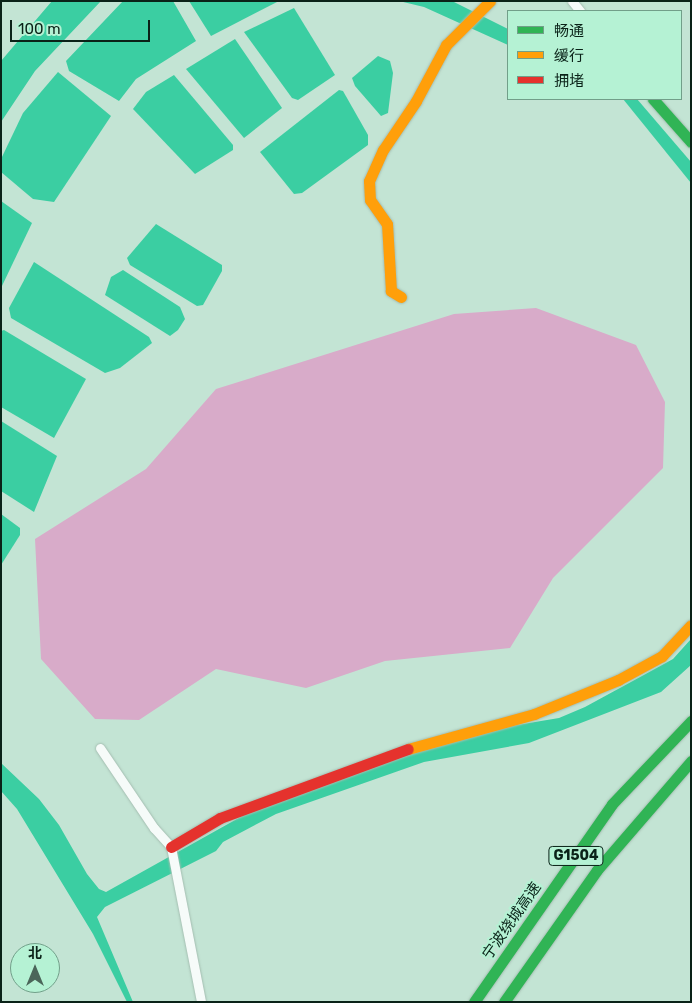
<!DOCTYPE html>
<meta charset="utf-8">
<style>
body{margin:0}
#map{position:relative;width:692px;height:1003px;overflow:hidden;background:#c3e4d4;font-family:Rubik,"Noto Sans SC",sans-serif}
div>[style]{position:absolute}
.forest>*{inset:0;background:#d8abc9}
.water>*{inset:0;background:#3bcea2}
.roads{filter:drop-shadow(0 0 1px #a4beb1) drop-shadow(0 0 1px #a4beb1)}
.street>*{height:9px;margin:-4.5px;padding:0 4.5px;transform-origin:4.5px;border-radius:4.5px;background:#f6fbf9}
.fast>*{height:11px;margin:-5.5px;padding:0 5.5px;transform-origin:5.5px;border-radius:5.5px;background:#30b455}
.slow>*{height:11px;margin:-5.5px;padding:0 5.5px;transform-origin:5.5px;border-radius:5.5px;background:#ff9f0a}
.jam>*{height:11px;margin:-5.5px;padding:0 5.5px;transform-origin:5.5px;border-radius:5.5px;background:#e5322d}
span{translate:-50% -50%;white-space:nowrap;text-align:center;line-height:1.15;-webkit-text-stroke:4px #b5f2d4;paint-order:stroke}
.shield-label span{padding:1px 4px;background:#b5f2d4;border:1px solid;border-radius:4px;-webkit-text-stroke-width:0}
.shield-label{font-size:14px;color:#0a2218;font-weight:700}
.street-label{font-size:15px;color:#0a2218}
.frame{position:absolute;inset:0;border:2px solid #0a2218;pointer-events:none}
.legend{position:absolute;left:507px;top:10px;width:175px;height:90px;box-sizing:border-box;background:#b5f2d4;border:1px solid #719f89;margin:0;padding:6px 9px;list-style:none;font-size:15px;color:#0a2218}
.legend li{display:flex;align-items:center;gap:10px;height:25px}
.legend b{width:25px;border:1px solid #719f89}
.north{position:absolute;left:10px;top:943px;width:50px;height:50px;box-sizing:border-box;background:#b5f2d4;border:1px solid #719f89;border-radius:50%;rotate:0deg;font-size:14px;font-weight:700;line-height:20px;text-align:center;color:#0a2218}
.north::after{content:'';display:block;margin:auto;width:18px;height:22px;background:#4b665a;clip-path:polygon(50% 0,100% 100%,50% 72%,0 100%)}
.scale{position:absolute;left:10px;top:20px;width:140px;height:22px;box-sizing:border-box;border:2px solid #0a2218;border-top:0;padding-left:6px;font-size:15px;line-height:18px;white-space:nowrap;color:#0a2218;-webkit-text-stroke:4px #b5f2d4;paint-order:stroke}
</style>
<div id="map">
<div class="forest">
<i style="clip-path:polygon(536px 308px,636px 345px,665px 402px,663px 468px,553px 578px,510px 648px,385px 661px,306px 688px,216px 669px,139px 720px,95px 719px,41px 659px,35px 539px,146px 469px,216px 389px,454px 314px)"></i>
</div>
<div class="water">
<i style="clip-path:polygon(52px 1px,101px 1px,35px 71px,1px 122px,1px 61px)"></i>
<i style="clip-path:polygon(123px 1px,173px 1px,196px 41px,136px 79px,119px 101px,69px 71px,66px 61px)"></i>
<i style="clip-path:polygon(189px 1px,279px 1px,211px 36px)"></i>
<i style="clip-path:polygon(399px 1px,452px 1px,508px 29px,508px 45px,424px 7px)"></i>
<i style="clip-path:polygon(294px 8px,335px 75px,298px 100px,292px 98px,244px 32px)"></i>
<i style="clip-path:polygon(235px 39px,282px 108px,244px 138px,186px 69px)"></i>
<i style="clip-path:polygon(378px 56px,390px 61px,393px 73px,388px 113px,381px 116px,355px 86px,352px 78px)"></i>
<i style="clip-path:polygon(58px 72px,111px 116px,54px 202px,33px 199px,1px 172px,1px 159px,23px 113px)"></i>
<i style="clip-path:polygon(174px 75px,233px 145px,233px 150px,195px 174px,133px 109px,146px 92px)"></i>
<i style="clip-path:polygon(339px 90px,343px 91px,368px 135px,368px 145px,302px 193px,294px 194px,260px 152px)"></i>
<i style="clip-path:polygon(623px 99px,637px 99px,691px 162px,691px 183px)"></i>
<i style="clip-path:polygon(1px 201px,32px 223px,1px 288px)"></i>
<i style="clip-path:polygon(156px 224px,222px 265px,222px 271px,203px 305px,197px 306px,130px 265px,127px 258px)"></i>
<i style="clip-path:polygon(34px 262px,149px 337px,152px 343px,120px 368px,105px 373px,11px 318px,9px 308px)"></i>
<i style="clip-path:polygon(123px 270px,180px 307px,185px 319px,178px 330px,170px 336px,105px 295px,111px 277px)"></i>
<i style="clip-path:polygon(4px 330px,86px 379px,54px 438px,1px 407px,1px 331px)"></i>
<i style="clip-path:polygon(1px 421px,57px 456px,34px 512px,1px 491px)"></i>
<i style="clip-path:polygon(1px 514px,20px 528px,20px 535px,1px 565px)"></i>
<i style="clip-path:polygon(691px 639px,691px 665px,661px 692px,529px 743px,424px 762px,276px 814px,223px 842px,216px 851px,105px 907px,97px 917px,133px 1002px,127px 1002px,93px 934px,17px 809px,1px 791px,1px 763px,39px 799px,59px 825px,87px 874px,99px 889px,106px 892px,253px 810px,426px 746px,481px 731px,559px 718px,585px 707px,673px 659px)"></i>
</div>
<div class="roads">
<div class="street">
<i style="left:572px;top:1px;width:13px;rotate:51deg"></i>
<i style="left:100px;top:748px;width:97px;rotate:56deg"></i>
<i style="left:154px;top:828px;width:25px;rotate:48deg"></i>
<i style="left:171px;top:847px;width:158px;rotate:79deg"></i>
</div>
<div class="fast">
<i style="left:653px;top:99px;width:57px;rotate:48.5deg"></i>
<i style="left:474px;top:1002px;width:241px;rotate:-55.1deg"></i>
<i style="left:612px;top:804px;width:115px;rotate:-46.4deg"></i>
<i style="left:504px;top:1002px;width:161px;rotate:-54.8deg"></i>
<i style="left:597px;top:870px;width:144px;rotate:-49.2deg"></i>
</div>
<div class="slow">
<i style="left:401px;top:297px;width:12px;rotate:-149deg"></i>
<i style="left:391px;top:291px;width:67px;rotate:-93.4deg"></i>
<i style="left:387px;top:224px;width:29px;rotate:-125deg"></i>
<i style="left:370px;top:200px;width:19px;rotate:-93deg"></i>
<i style="left:369px;top:181px;width:34px;rotate:-66deg"></i>
<i style="left:383px;top:150px;width:59px;rotate:-56deg"></i>
<i style="left:416px;top:101px;width:64px;rotate:-61.8deg"></i>
<i style="left:446px;top:45px;width:62px;rotate:-45deg"></i>
<i style="left:408px;top:749px;width:131px;rotate:-15.5deg"></i>
<i style="left:534px;top:714px;width:91px;rotate:-22deg"></i>
<i style="left:618px;top:680px;width:50px;rotate:-28.6deg"></i>
<i style="left:662px;top:656px;width:42px;rotate:-46.9deg"></i>
</div>
<div class="jam">
<i style="left:171px;top:847px;width:57px;rotate:-30.6deg"></i>
<i style="left:220px;top:818px;width:200px;rotate:-20.2deg"></i>
</div>
</div>
<div class="shield-label">
<span style="left:576px;top:856px">G1504</span>
</div>
<div class="street-label">
<span style="left:512px;top:921px;rotate:-55deg">宁波绕城高速</span>
</div>
<div class="frame"></div>
<ul class="legend">
<li><b style="height:6px;background:#30b455"></b>畅通</li>
<li><b style="height:6px;background:#ff9f0a"></b>缓行</li>
<li><b style="height:6px;background:#e5322d"></b>拥堵</li>
</ul>
<div class="north">北</div>
<div class="scale">100 m</div>
</div>
